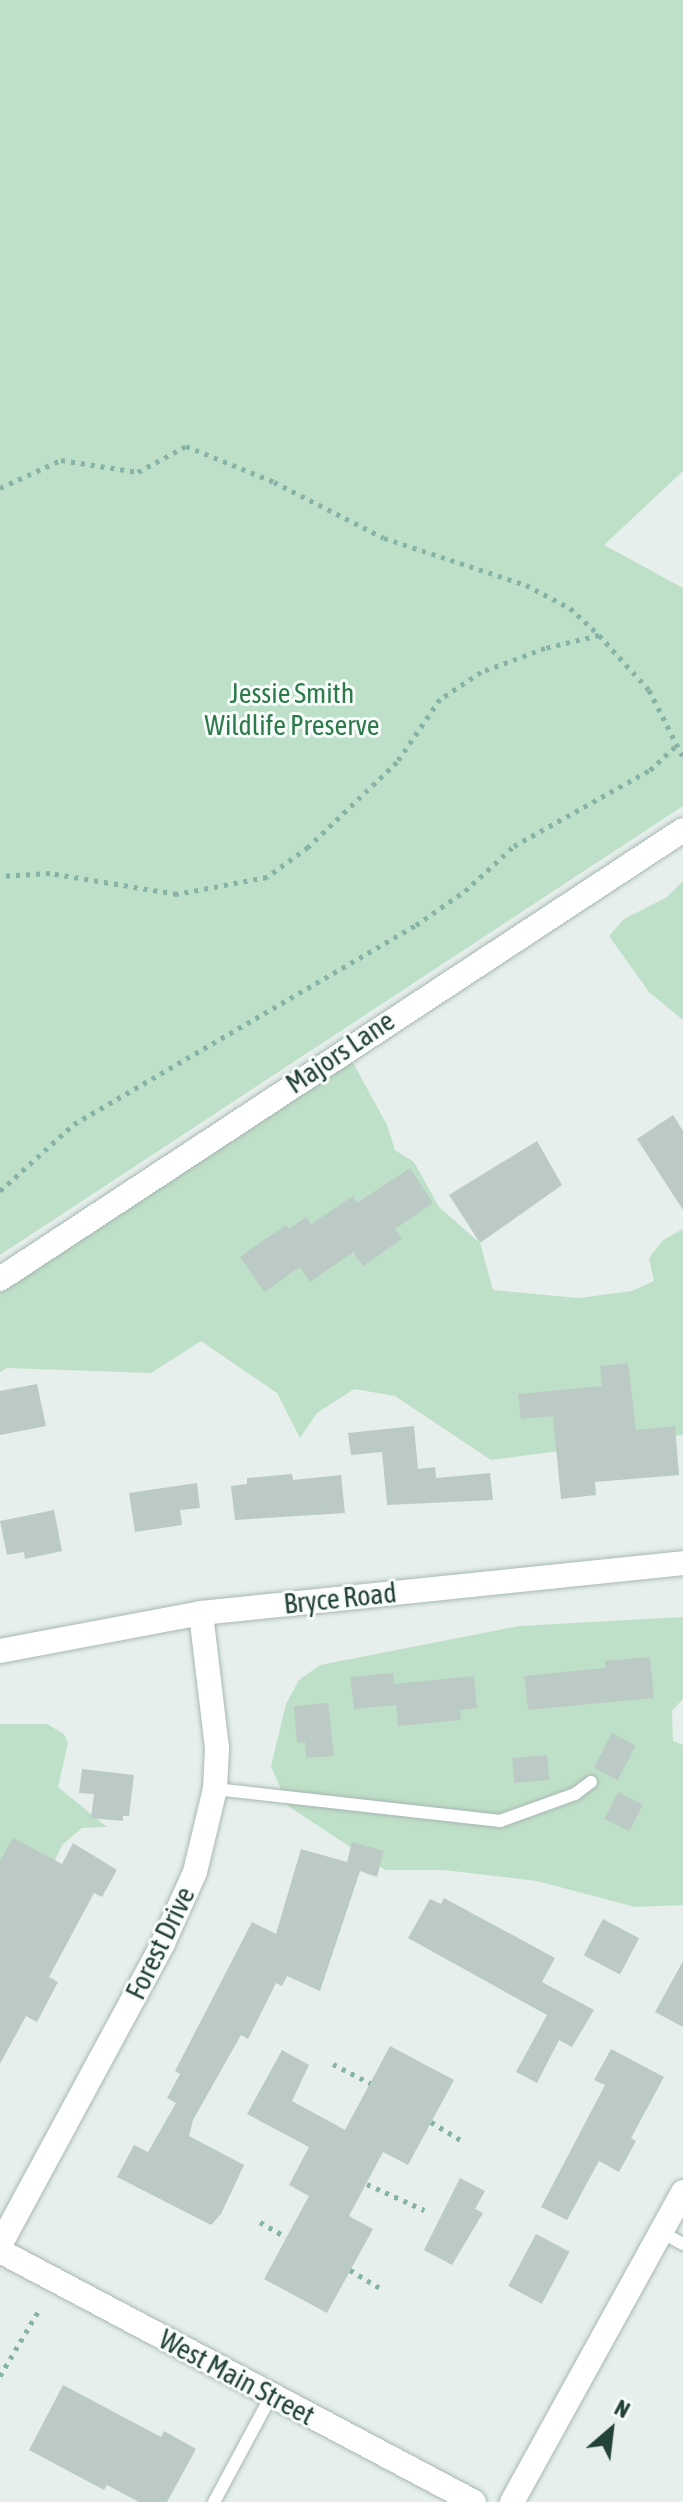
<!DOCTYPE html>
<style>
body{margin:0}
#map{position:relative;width:683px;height:2502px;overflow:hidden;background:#e6efeb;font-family:"Asap Condensed",sans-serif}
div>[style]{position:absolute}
.green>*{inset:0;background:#bfe0c8}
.building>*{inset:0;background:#bbcac4;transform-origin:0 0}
.path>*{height:5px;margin-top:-2.5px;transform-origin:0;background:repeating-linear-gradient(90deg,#86b3a5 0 4px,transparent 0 10px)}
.roads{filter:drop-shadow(0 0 2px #a8b8b2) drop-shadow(0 0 2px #a8b8b2)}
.service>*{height:12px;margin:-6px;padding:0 6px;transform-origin:6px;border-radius:6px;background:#fff}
.minor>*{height:24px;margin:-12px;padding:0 12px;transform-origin:12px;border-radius:12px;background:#fff}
.tertiary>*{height:24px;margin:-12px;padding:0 12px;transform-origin:12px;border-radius:12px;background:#fff}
.secondary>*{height:24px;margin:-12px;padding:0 12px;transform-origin:12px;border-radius:12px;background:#fff}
span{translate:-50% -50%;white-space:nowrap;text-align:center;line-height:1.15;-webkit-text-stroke:6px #f7fbf9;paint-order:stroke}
.park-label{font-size:28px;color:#2d7a4b}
.street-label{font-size:28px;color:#24423a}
.north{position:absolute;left:571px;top:2390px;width:80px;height:80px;-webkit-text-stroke:6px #f7fbf9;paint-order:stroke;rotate:28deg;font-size:22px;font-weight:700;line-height:32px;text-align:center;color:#24423a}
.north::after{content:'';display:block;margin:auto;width:28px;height:36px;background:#24423a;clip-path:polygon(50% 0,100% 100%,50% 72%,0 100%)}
</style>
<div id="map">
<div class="green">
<i style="clip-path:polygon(0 0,683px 0,683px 471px,604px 545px,683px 588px,683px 806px,0 1255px)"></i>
<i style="clip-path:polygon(683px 881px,683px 1020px,649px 992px,609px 936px,624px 919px,667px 897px)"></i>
<i style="clip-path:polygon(351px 1059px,387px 1125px,395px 1150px,414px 1162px,439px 1207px,480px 1243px,493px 1290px,579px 1298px,632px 1291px,654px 1281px,649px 1258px,663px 1240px,683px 1229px,683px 1435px,491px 1460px,395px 1396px,354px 1389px,317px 1413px,300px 1438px,277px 1393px,201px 1341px,151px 1373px,7px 1368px,0 1372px,0 1289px)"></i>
<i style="clip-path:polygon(683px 1617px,683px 1699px,672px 1711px,673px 1741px,683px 1745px,683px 1905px,635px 1907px,537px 1881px,444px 1870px,385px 1870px,288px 1806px,271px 1766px,286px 1704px,299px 1680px,320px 1665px,519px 1626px)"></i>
<i style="clip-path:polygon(0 1724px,47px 1724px,64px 1734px,68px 1743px,58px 1787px,107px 1827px,82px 1828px,62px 1845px,43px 1886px,0 1948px)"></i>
</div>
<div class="building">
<i style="clip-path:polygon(673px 1115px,683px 1131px,683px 1210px,637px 1139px)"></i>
<i style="clip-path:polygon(537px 1141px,562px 1185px,480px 1243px,449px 1195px)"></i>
<i style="clip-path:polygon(410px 1168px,433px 1203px,395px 1229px,402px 1239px,363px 1266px,353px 1252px,310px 1282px,300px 1267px,264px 1292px,240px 1257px,286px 1225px,289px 1229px,306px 1217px,311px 1224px,353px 1196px,357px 1203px)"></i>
<i style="clip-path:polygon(628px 1363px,636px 1430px,675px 1426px,679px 1475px,595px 1482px,596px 1495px,561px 1499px,553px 1416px,521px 1419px,518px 1394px,602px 1386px,600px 1366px)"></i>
<i style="clip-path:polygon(37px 1384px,46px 1426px,0 1435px,0 1391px)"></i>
<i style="clip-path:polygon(414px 1426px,418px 1469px,435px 1467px,436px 1478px,490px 1473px,493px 1500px,387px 1505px,382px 1452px,351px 1455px,348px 1433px)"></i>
<i style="clip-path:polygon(292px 1474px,293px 1480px,341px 1475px,345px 1513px,235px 1520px,231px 1486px,247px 1484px,247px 1478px)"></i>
<i style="clip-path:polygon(197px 1483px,200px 1508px,180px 1510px,182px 1525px,135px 1532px,129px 1493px)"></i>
<i style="clip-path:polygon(54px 1510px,62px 1551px,25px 1559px,24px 1552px,7px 1555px,0 1521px)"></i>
<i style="clip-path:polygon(650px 1657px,654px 1698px,528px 1710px,524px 1676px,605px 1668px,605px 1661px)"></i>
<i style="clip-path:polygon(393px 1673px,394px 1684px,474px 1676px,477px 1708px,460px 1710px,461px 1720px,398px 1726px,396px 1705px,354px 1709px,350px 1677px)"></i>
<i style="clip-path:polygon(328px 1703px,334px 1756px,306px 1758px,305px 1742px,297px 1743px,294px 1706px)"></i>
<i style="left:612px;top:1733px;width:27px;height:39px;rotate:28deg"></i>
<i style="left:547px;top:1755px;width:25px;height:35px;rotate:85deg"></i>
<i style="clip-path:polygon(82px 1769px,134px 1775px,129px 1816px,123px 1816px,123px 1821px,91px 1818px,94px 1794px,79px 1793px)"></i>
<i style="left:618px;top:1792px;width:28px;height:30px;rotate:27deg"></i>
<i style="clip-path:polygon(13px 1838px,62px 1864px,73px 1843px,117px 1870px,102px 1897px,94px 1893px,49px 1977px,58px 1982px,37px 2022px,26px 2016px,0 2064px,0 1861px)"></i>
<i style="clip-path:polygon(352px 1842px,384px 1851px,377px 1877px,360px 1871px,320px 1991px,287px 1976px,282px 1986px,276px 1983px,248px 2039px,241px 2035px,193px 2120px,189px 2136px,244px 2165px,221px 2214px,211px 2225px,117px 2177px,134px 2145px,148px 2152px,176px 2103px,167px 2098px,180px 2074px,175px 2071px,252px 1922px,276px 1934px,301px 1849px,347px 1862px)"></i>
<i style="clip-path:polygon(444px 1898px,555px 1958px,542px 1982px,594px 2010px,572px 2047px,559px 2040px,537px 2083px,516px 2072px,547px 2015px,408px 1938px,430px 1899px,441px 1904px)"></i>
<i style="left:603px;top:1919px;width:41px;height:41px;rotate:28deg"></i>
<i style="clip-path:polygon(683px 1961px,683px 2027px,655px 2012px)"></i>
<i style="clip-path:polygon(390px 2046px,454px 2080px,408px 2165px,383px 2152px,349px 2216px,373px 2229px,327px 2313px,264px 2279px,309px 2196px,289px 2185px,309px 2147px,247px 2114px,282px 2050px,309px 2065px,292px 2101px,345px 2130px)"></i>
<i style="clip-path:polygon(611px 2049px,664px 2077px,631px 2138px,636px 2141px,619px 2172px,599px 2161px,567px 2220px,541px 2207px,605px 2085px,594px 2080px)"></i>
<i style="clip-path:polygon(460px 2178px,485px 2191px,475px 2209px,483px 2213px,452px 2265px,424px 2250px)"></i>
<i style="left:536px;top:2234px;width:38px;height:59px;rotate:28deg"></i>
<i style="clip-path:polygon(63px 2385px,161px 2437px,164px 2431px,196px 2449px,167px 2502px,139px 2502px,107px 2485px,104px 2490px,29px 2450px)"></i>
</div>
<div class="path">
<i style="left:0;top:488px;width:67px;rotate:-24.7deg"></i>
<i style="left:61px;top:460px;width:78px;rotate:8.9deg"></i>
<i style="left:138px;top:472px;width:55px;rotate:-28.4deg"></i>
<i style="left:186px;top:446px;width:95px;rotate:22.2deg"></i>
<i style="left:274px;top:482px;width:123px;rotate:27deg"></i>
<i style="left:384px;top:538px;width:150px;rotate:18.3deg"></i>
<i style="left:526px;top:585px;width:50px;rotate:27.6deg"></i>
<i style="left:570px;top:608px;width:40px;rotate:43deg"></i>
<i style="left:599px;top:635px;width:56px;rotate:166.5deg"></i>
<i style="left:545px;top:648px;width:68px;rotate:159.4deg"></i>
<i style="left:481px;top:672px;width:49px;rotate:146.6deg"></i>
<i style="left:440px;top:699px;width:76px;rotate:124.3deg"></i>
<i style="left:397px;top:762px;width:123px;rotate:136.3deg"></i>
<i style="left:308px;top:847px;width:51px;rotate:143.8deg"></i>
<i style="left:267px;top:877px;width:92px;rotate:169.3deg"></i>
<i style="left:177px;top:894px;width:129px;rotate:-170.6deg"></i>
<i style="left:50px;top:873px;width:50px;rotate:176.6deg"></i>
<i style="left:599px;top:635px;width:74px;rotate:47.7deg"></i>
<i style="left:649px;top:690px;width:75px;rotate:63.1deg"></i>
<i style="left:0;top:1191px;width:100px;rotate:-42.2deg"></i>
<i style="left:74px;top:1124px;width:396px;rotate:-30.2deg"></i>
<i style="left:416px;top:925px;width:60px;rotate:-34.8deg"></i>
<i style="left:465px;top:891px;width:67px;rotate:-42.6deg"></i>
<i style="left:514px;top:846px;width:156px;rotate:-29.2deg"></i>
<i style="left:650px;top:770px;width:37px;rotate:-43deg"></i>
<i style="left:333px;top:2064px;width:42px;rotate:27.2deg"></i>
<i style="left:431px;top:2122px;width:35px;rotate:31deg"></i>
<i style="left:367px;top:2184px;width:63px;rotate:24.5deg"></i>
<i style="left:260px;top:2222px;width:30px;rotate:30deg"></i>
<i style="left:350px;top:2270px;width:37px;rotate:31deg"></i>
<i style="left:0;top:2376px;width:77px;rotate:-59.4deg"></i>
</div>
<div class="roads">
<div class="service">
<i style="left:215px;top:1789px;width:287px;rotate:6.4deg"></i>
<i style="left:500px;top:1821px;width:80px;rotate:-19.8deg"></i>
<i style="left:575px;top:1794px;width:20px;rotate:-37deg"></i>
<i style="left:661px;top:2232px;width:25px;rotate:29deg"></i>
<i style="left:214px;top:2502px;width:120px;rotate:-61.7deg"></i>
</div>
<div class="minor">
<i style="left:0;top:1651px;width:205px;rotate:-10.7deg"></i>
<i style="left:201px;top:1613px;width:485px;rotate:-5.9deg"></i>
<i style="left:0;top:2245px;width:343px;rotate:-61.6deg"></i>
<i style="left:163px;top:1943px;width:78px;rotate:-65.7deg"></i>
<i style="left:195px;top:1872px;width:85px;rotate:-76.5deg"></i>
<i style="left:215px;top:1789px;width:41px;rotate:-87.2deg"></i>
<i style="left:217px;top:1748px;width:136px;rotate:-96.8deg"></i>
<i style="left:512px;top:2502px;width:354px;rotate:-61.1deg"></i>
</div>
<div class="tertiary">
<i style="left:0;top:1279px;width:817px;rotate:-33.32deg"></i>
</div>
<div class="secondary">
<i style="left:0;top:2251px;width:536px;rotate:27.9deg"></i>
</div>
</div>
<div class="park-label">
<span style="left:292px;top:709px">Jessie Smith<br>Wildlife Preserve</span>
</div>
<div class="street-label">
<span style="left:340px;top:1052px;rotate:-34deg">Majors Lane</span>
<span style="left:340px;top:1598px;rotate:-6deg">Bryce Road</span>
<span style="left:160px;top:1943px;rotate:-64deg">Forest Drive</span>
<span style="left:237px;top:2377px;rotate:28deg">West Main Street</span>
</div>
<div class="north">N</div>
</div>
